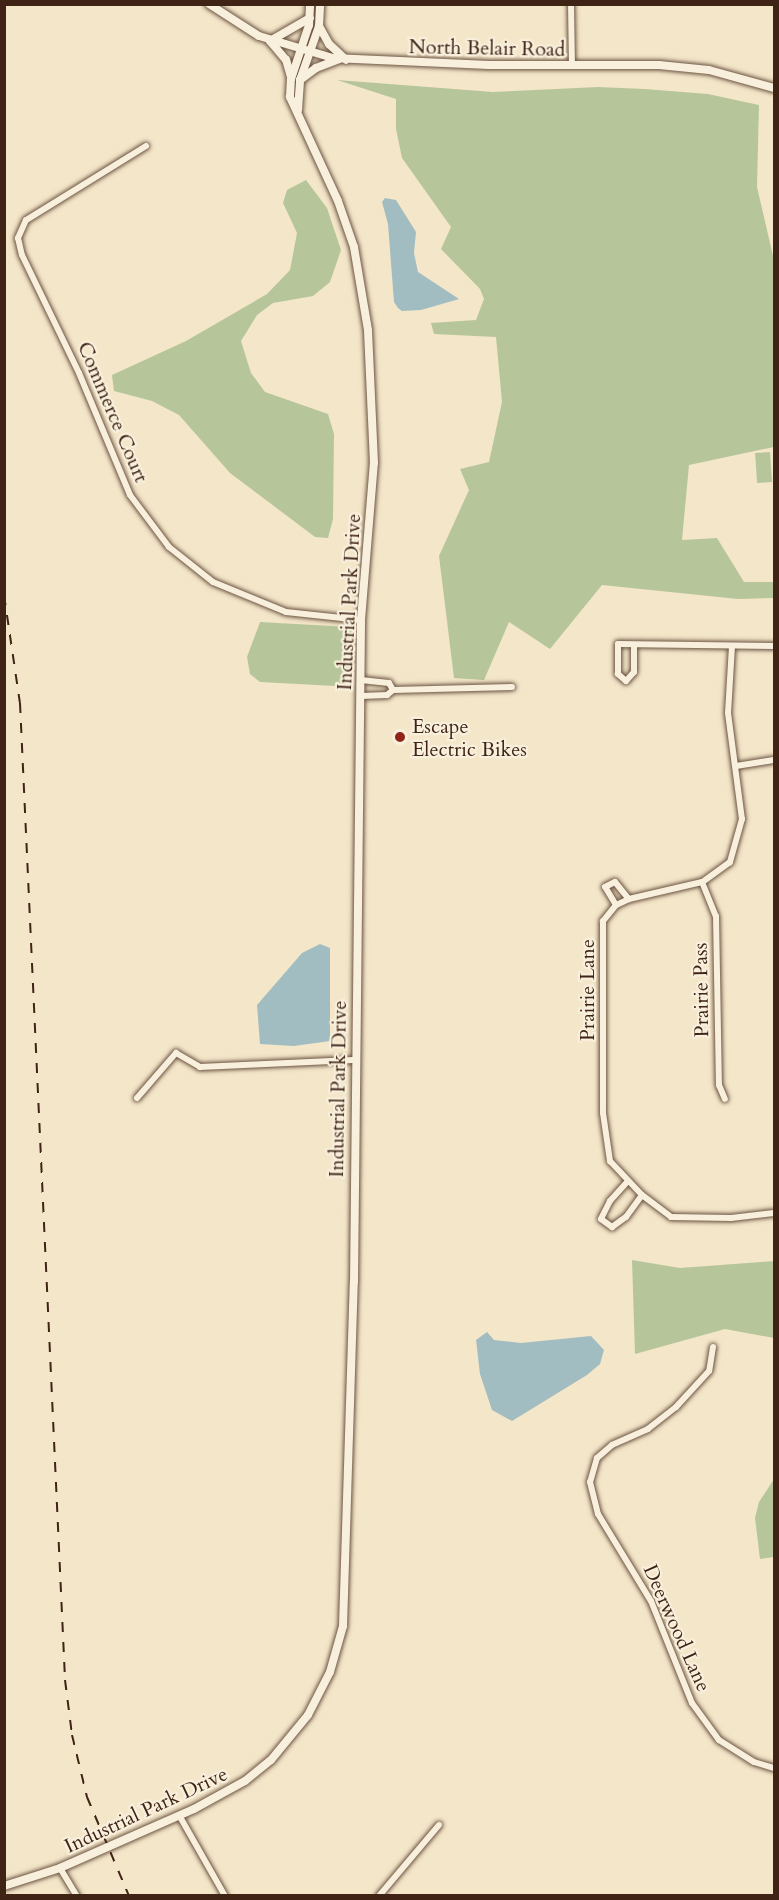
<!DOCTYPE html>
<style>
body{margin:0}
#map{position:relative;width:779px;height:1900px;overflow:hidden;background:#f4e6c9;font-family:Cardo,serif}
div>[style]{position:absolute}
.green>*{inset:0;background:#b7c69a;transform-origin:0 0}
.water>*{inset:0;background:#a1bdc1}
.roads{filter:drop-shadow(0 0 2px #6c5442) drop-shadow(0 0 2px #6c5442)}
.street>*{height:6px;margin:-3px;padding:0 3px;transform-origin:3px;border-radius:3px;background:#f8efdc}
.secondary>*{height:8px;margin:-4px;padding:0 4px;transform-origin:4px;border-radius:4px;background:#f8efdc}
.rail>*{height:2px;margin-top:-1px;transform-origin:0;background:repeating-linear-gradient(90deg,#3f2415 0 10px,transparent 0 20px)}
.dots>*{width:16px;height:16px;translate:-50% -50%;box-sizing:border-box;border:3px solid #f8efdc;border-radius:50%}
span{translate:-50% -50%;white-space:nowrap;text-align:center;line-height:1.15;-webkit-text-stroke:4.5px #f8efdc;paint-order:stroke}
.street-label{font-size:20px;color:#3f2415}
.poi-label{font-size:20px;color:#3f2415}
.left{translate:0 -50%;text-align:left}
.frame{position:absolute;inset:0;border:6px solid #3f2415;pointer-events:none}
</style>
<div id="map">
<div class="green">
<i style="clip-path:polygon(337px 80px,493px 92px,598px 87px,645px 89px,708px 94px,759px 105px,757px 187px,774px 260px,774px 447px,689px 465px,682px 540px,717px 538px,744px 582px,774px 582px,774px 598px,738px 599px,602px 585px,550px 649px,509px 622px,484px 680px,454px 678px,439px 556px,469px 490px,460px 469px,489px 462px,502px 402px,496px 337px,434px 334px,431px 323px,476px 320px,484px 299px,480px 289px,441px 249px,451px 227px,402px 158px,396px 129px,396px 99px)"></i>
<i style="clip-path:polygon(306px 180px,327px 208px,341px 250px,330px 282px,313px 296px,273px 303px,257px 315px,241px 341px,251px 373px,265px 392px,328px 414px,334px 434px,333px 519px,328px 538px,315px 537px,230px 473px,179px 415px,152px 401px,114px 391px,112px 375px,186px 341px,267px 294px,290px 270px,297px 233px,283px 203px,287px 190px)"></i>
<i style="left:770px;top:452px;width:30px;height:15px;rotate:86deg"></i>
<i style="clip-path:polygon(260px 622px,349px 627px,354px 635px,352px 682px,335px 686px,260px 682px,250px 674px,247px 657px)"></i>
<i style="clip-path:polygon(632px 1260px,680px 1268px,774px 1261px,774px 1338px,725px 1329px,635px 1354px)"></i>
<i style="clip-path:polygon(774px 1479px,774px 1557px,760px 1559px,755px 1518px,759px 1502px)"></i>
</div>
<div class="water">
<i style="clip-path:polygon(385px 198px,396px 200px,416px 232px,414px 253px,418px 272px,459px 299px,421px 310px,402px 311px,398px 308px,394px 302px,388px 224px,382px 202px)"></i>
<i style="clip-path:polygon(320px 944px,330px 948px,330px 1041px,294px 1046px,260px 1044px,257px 1005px,302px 953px)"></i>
<i style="clip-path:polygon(487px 1332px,494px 1340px,521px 1343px,591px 1336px,604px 1350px,600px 1364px,587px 1375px,512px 1421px,492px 1410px,480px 1374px,476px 1340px)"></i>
</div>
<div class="roads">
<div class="street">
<i style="left:571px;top:4px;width:62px;rotate:89.1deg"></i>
<i style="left:146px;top:146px;width:141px;rotate:148.3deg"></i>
<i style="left:26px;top:220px;width:20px;rotate:114deg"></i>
<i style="left:18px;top:238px;width:17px;rotate:77deg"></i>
<i style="left:22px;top:255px;width:131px;rotate:64.2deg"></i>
<i style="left:79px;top:373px;width:132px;rotate:67.3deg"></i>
<i style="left:130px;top:495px;width:65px;rotate:53.1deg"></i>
<i style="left:169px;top:547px;width:56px;rotate:38.5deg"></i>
<i style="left:213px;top:582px;width:79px;rotate:22.3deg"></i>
<i style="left:286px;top:612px;width:75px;rotate:6.1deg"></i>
<i style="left:634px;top:645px;width:27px;rotate:90deg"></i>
<i style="left:634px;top:672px;width:12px;rotate:132deg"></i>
<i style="left:626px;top:681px;width:11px;rotate:-139deg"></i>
<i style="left:618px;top:674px;width:30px;rotate:-90deg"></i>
<i style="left:618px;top:644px;width:156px;rotate:0.7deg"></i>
<i style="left:732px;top:646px;width:67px;rotate:93.4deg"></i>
<i style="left:728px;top:713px;width:107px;rotate:82.5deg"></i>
<i style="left:742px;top:819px;width:45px;rotate:105.6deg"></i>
<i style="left:730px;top:862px;width:34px;rotate:144deg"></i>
<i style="left:702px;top:882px;width:75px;rotate:166.9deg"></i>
<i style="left:629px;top:899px;width:14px;rotate:155deg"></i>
<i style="left:616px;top:905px;width:21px;rotate:129deg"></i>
<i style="left:603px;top:921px;width:192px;rotate:90deg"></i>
<i style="left:603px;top:1113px;width:49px;rotate:81.7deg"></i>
<i style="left:610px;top:1161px;width:47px;rotate:46.7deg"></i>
<i style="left:642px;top:1195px;width:36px;rotate:37deg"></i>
<i style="left:671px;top:1217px;width:60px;rotate:1deg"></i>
<i style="left:731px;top:1218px;width:43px;rotate:-6.6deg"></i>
<i style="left:361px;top:680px;width:28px;rotate:6deg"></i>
<i style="left:389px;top:683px;width:8px;rotate:60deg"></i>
<i style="left:361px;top:696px;width:26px;rotate:-2deg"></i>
<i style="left:387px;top:695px;width:8px;rotate:-40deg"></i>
<i style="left:393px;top:690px;width:119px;rotate:-1.4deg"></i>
<i style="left:736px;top:766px;width:38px;rotate:-9deg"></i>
<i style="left:702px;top:882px;width:37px;rotate:68deg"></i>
<i style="left:716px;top:916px;width:169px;rotate:89deg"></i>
<i style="left:719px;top:1085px;width:15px;rotate:67deg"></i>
<i style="left:616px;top:905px;width:21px;rotate:-121deg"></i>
<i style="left:605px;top:887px;width:11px;rotate:-27deg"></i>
<i style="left:615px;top:882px;width:22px;rotate:51deg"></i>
<i style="left:137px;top:1098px;width:60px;rotate:-49.1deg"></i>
<i style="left:176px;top:1053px;width:28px;rotate:30deg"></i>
<i style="left:200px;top:1067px;width:153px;rotate:-2.6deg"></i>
<i style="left:628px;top:1181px;width:27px;rotate:132deg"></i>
<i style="left:610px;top:1201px;width:20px;rotate:117deg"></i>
<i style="left:601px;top:1219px;width:14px;rotate:36deg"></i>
<i style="left:612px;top:1227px;width:17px;rotate:-36deg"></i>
<i style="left:626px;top:1217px;width:27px;rotate:-54deg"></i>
<i style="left:713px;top:1347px;width:24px;rotate:99deg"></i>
<i style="left:709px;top:1371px;width:49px;rotate:132.5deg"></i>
<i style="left:676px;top:1407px;width:36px;rotate:142deg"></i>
<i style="left:648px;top:1429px;width:39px;rotate:156deg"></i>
<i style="left:612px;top:1445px;width:20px;rotate:139deg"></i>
<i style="left:597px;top:1458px;width:25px;rotate:106deg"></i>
<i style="left:590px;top:1482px;width:33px;rotate:76deg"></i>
<i style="left:598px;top:1514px;width:102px;rotate:58.7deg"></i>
<i style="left:651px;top:1601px;width:110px;rotate:68.1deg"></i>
<i style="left:692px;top:1703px;width:46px;rotate:53.9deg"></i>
<i style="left:719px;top:1740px;width:41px;rotate:32.2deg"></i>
<i style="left:754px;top:1762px;width:21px;rotate:17deg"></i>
<i style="left:179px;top:1815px;width:93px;rotate:60.4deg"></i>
<i style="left:60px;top:1868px;width:33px;rotate:59deg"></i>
<i style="left:379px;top:1896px;width:93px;rotate:-49.8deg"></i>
</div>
<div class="secondary">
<i style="left:209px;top:4px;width:59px;rotate:32.6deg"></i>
<i style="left:259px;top:36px;width:77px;rotate:16.6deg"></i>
<i style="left:333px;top:58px;width:156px;rotate:2.6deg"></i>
<i style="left:489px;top:65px;width:170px"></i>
<i style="left:659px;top:65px;width:50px;rotate:5.7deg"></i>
<i style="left:709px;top:70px;width:67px;rotate:15.5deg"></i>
<i style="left:319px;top:26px;width:21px;rotate:61deg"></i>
<i style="left:329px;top:44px;width:23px;rotate:43deg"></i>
<i style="left:291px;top:77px;width:18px;rotate:-106deg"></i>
<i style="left:286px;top:60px;width:25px;rotate:-130deg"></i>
<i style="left:270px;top:41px;width:46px;rotate:-29.9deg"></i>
<i style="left:300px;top:80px;width:20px;rotate:-37deg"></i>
<i style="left:316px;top:68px;width:25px;rotate:-21deg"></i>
<i style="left:298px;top:110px;width:30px;rotate:-86deg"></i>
<i style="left:300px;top:80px;width:57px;rotate:-70.6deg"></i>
<i style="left:319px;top:26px;width:22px;rotate:-87deg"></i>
<i style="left:4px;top:1886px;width:59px;rotate:-17.8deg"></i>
<i style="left:60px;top:1868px;width:146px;rotate:-23.8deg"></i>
<i style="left:194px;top:1809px;width:58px;rotate:-28.8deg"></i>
<i style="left:245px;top:1781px;width:33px;rotate:-39deg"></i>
<i style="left:271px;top:1760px;width:58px;rotate:-50.6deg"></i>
<i style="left:308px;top:1715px;width:48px;rotate:-62.9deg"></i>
<i style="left:330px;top:1672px;width:48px;rotate:-74.2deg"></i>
<i style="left:343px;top:1626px;width:344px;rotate:-88.2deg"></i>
<i style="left:354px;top:1282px;width:662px;rotate:-89.39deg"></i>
<i style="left:361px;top:620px;width:158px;rotate:-85.3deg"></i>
<i style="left:374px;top:463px;width:133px;rotate:-92.6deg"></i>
<i style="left:368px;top:330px;width:84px;rotate:-99.6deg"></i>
<i style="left:354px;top:247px;width:49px;rotate:-109.2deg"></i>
<i style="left:338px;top:201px;width:115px;rotate:-114.8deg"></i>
<i style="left:290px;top:97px;width:18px;rotate:-87deg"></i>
<i style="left:291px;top:79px;width:57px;rotate:-71.6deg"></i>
<i style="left:309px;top:25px;width:21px;rotate:-87deg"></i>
</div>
</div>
<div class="rail">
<i style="left:4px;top:595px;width:109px;rotate:81.6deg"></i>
<i style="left:20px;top:703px;width:978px;rotate:87.36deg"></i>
<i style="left:65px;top:1680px;width:55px;rotate:82.7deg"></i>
<i style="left:72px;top:1735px;width:64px;rotate:76.4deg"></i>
<i style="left:87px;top:1797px;width:108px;rotate:67deg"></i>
</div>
<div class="dots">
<i style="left:400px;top:737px;background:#8f2418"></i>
</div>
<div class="street-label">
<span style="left:487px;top:48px;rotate:1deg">North Belair Road</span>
<span style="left:113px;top:412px;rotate:67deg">Commerce Court</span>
<span style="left:349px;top:602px;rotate:-87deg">Industrial Park Drive</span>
<span style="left:587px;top:990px;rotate:-90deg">Prairie Lane</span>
<span style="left:701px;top:990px;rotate:-91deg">Prairie Pass</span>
<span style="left:338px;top:1089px;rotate:-89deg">Industrial Park Drive</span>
<span style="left:677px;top:1628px;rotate:66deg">Deerwood Lane</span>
<span style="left:146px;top:1810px;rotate:-25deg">Industrial Park Drive</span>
</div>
<div class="poi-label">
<span class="left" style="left:412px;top:738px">Escape<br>Electric Bikes</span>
</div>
<div class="frame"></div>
</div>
